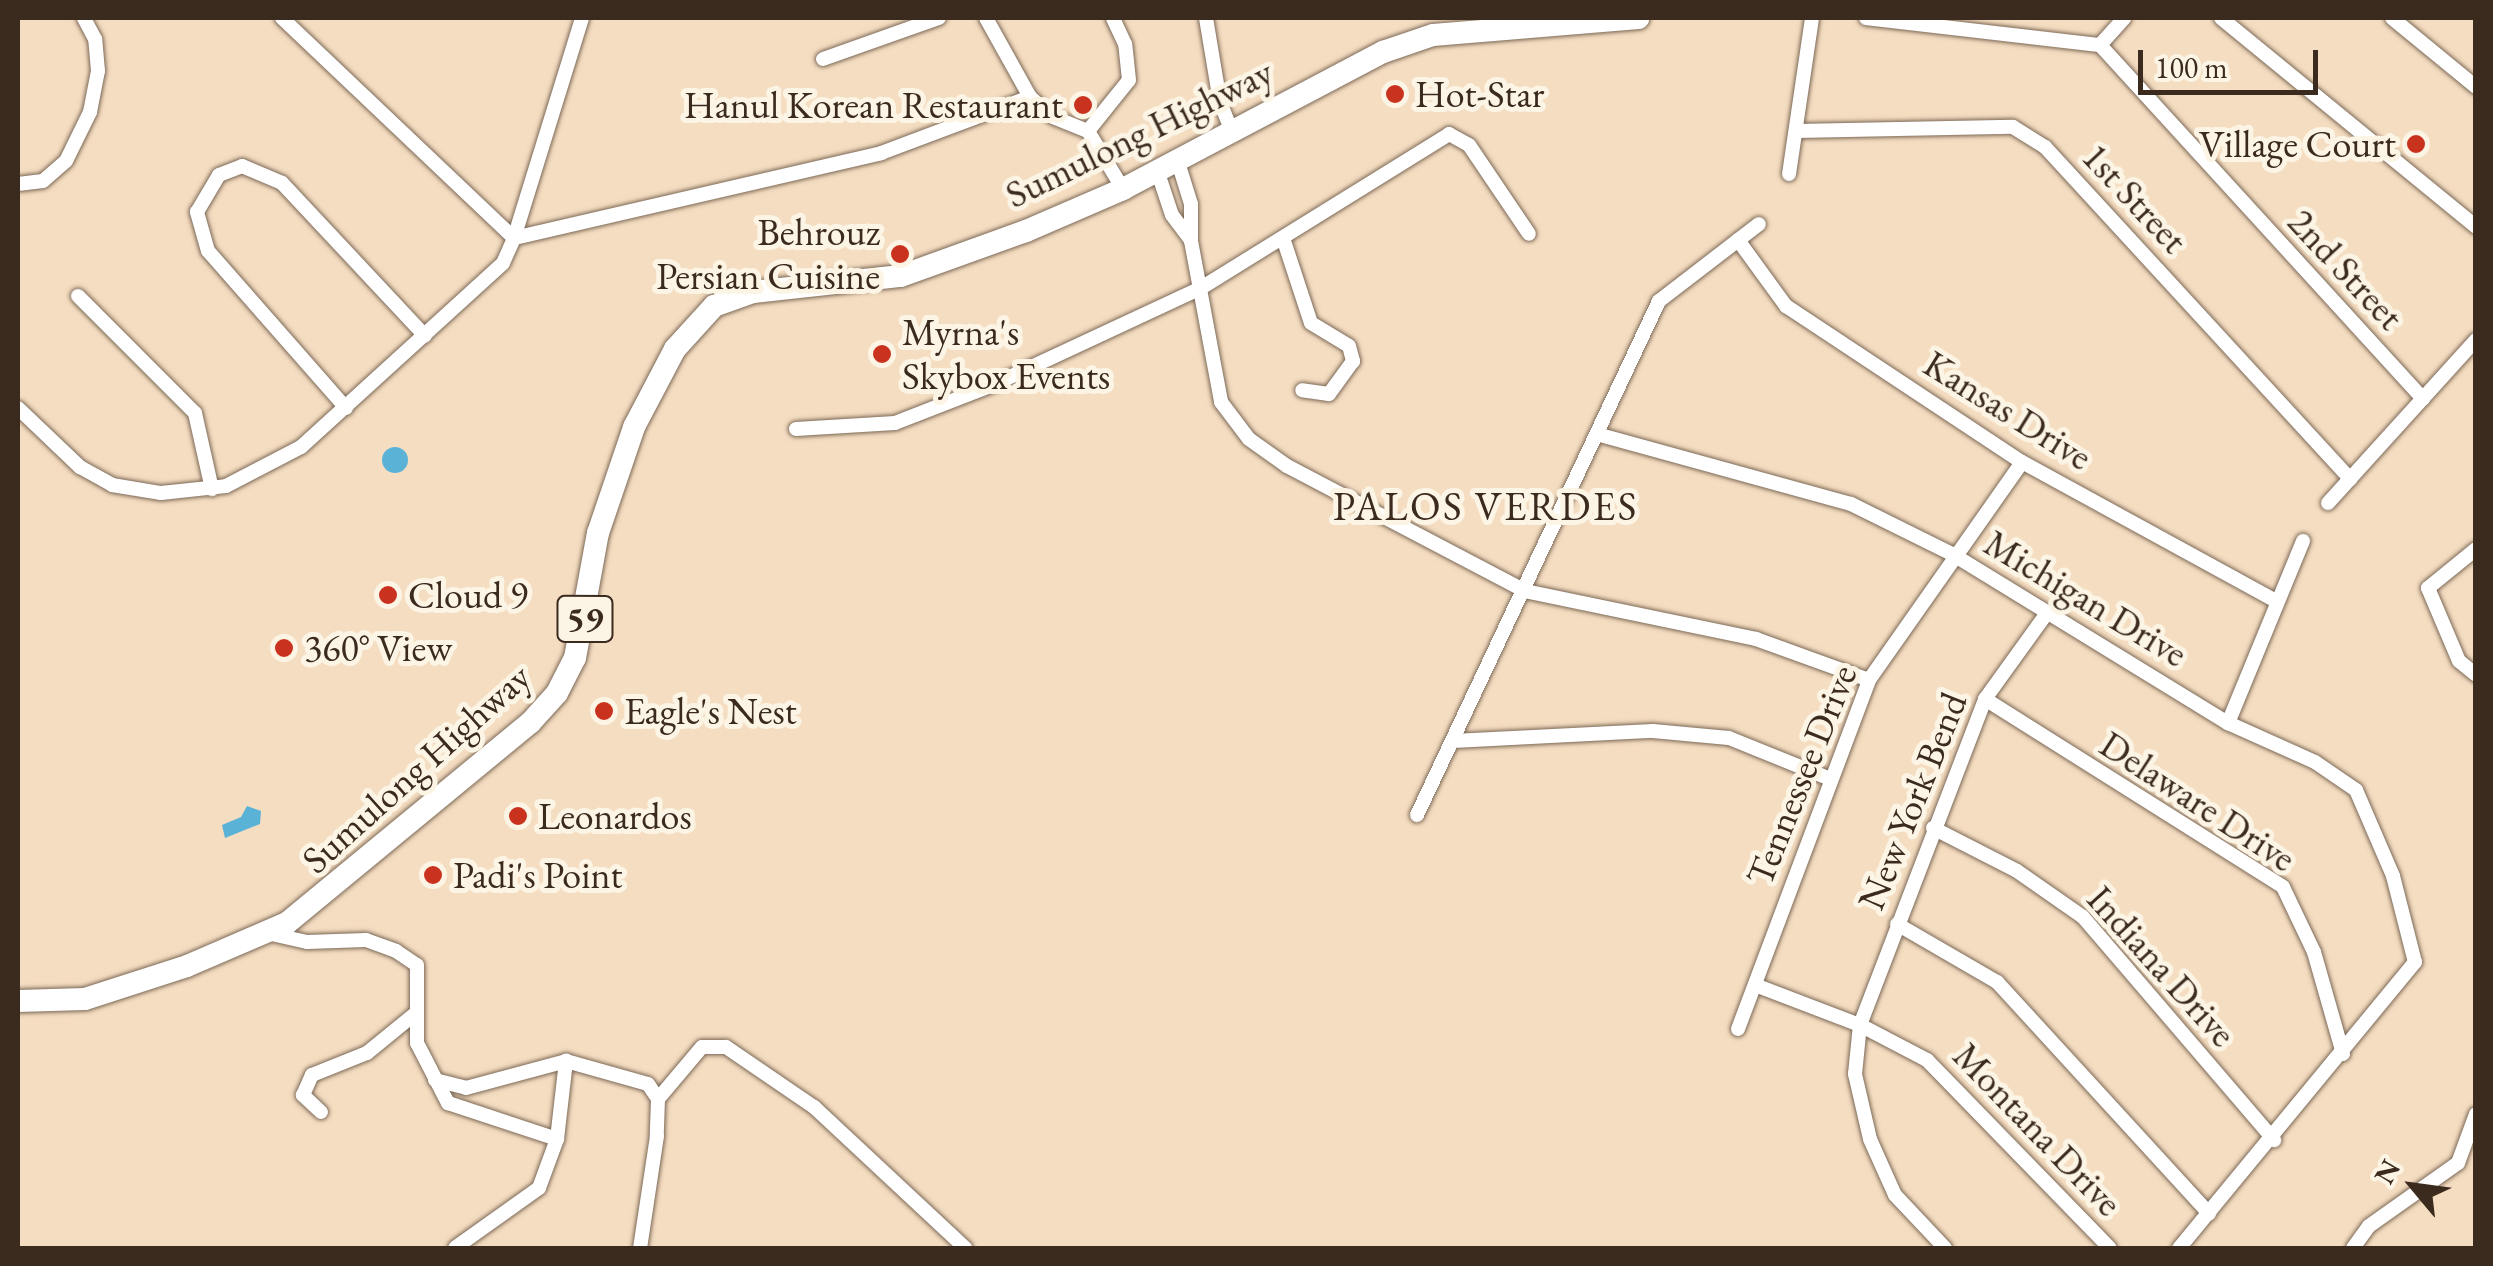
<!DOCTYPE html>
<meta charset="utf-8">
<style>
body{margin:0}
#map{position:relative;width:2493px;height:1266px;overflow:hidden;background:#f5ddc1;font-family:"EB Garamond",serif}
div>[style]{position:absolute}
.water>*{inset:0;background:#5ab3d7}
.round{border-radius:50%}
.roads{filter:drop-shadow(0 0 2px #7c6957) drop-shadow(0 0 2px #7c6957)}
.street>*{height:14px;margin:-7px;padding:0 7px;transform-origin:7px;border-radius:7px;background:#fff}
.primary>*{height:22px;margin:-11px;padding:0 11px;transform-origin:11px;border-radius:11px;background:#fff}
.dots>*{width:28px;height:28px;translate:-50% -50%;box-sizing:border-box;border:5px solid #fcf5e5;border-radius:50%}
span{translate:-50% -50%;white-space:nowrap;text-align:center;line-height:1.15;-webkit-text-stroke:10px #fcf5e5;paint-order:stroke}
.shield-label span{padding:2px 8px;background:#fcf5e5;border:2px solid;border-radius:8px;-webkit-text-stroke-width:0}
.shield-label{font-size:35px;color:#3b2a1e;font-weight:700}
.poi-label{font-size:38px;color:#3b2a1e}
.left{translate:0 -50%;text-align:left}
.right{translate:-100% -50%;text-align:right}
.street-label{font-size:38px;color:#3b2a1e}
.neighbourhood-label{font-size:40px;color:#3b2a1e;letter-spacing:2.5px}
.frame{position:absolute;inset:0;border:20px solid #3b2a1e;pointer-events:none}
.north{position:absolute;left:2363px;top:1136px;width:100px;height:100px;-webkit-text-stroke:8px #fcf5e5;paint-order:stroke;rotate:299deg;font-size:28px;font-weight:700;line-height:40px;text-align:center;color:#3b2a1e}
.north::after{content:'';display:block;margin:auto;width:35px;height:45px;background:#3b2a1e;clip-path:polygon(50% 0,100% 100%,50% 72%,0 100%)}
.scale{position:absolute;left:2138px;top:50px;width:180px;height:45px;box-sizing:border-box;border:5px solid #3b2a1e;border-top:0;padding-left:12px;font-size:30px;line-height:35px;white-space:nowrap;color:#3b2a1e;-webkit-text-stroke:8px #fcf5e5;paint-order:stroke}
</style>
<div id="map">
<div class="water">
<i class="round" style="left:382px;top:447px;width:26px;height:26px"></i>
<i style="clip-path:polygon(247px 806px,261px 811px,260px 824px,225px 838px,222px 825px,241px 817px)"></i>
</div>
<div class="roads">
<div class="street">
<i style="left:282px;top:18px;width:320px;rotate:43.5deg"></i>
<i style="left:514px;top:238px;width:230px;rotate:-72.8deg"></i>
<i style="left:986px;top:18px;width:90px;rotate:60.9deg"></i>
<i style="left:1030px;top:97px;width:30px;rotate:41deg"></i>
<i style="left:1053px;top:117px;width:38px;rotate:22deg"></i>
<i style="left:1088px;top:131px;width:68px;rotate:58.9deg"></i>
<i style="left:1206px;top:18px;width:85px;rotate:80.5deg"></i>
<i style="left:1220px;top:102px;width:29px;rotate:68deg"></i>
<i style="left:1866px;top:18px;width:236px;rotate:6.6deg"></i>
<i style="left:2100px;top:45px;width:479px;rotate:47.6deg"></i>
<i style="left:2221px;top:18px;width:330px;rotate:39.3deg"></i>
<i style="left:2392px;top:18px;width:109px;rotate:39.4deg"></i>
<i style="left:2100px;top:45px;width:36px;rotate:-48deg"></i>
<i style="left:823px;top:59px;width:123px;rotate:-19.5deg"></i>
<i style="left:1088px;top:131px;width:65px;rotate:-51.2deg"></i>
<i style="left:1129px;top:80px;width:36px;rotate:-96deg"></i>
<i style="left:1125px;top:44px;width:29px;rotate:-115deg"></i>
<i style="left:1796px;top:131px;width:217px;rotate:-1.1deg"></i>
<i style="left:2013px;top:127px;width:38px;rotate:32deg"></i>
<i style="left:2045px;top:147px;width:451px;rotate:47.4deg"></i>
<i style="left:1177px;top:159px;width:47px;rotate:72.7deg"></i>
<i style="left:1191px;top:204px;width:37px;rotate:90deg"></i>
<i style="left:1191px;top:241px;width:164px;rotate:79.4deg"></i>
<i style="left:1221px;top:402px;width:46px;rotate:52.9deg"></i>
<i style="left:1249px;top:439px;width:47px;rotate:35.4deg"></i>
<i style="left:1287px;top:466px;width:269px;rotate:27.7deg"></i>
<i style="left:1525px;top:591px;width:236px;rotate:11.7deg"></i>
<i style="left:1756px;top:639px;width:120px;rotate:19.9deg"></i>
<i style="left:1157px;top:170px;width:47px;rotate:71.6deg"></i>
<i style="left:1172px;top:215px;width:31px;rotate:53deg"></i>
<i style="left:1789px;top:174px;width:158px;rotate:-81.6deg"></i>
<i style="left:18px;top:184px;width:25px;rotate:-7deg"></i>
<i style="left:43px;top:181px;width:30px;rotate:-41deg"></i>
<i style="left:66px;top:161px;width:55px;rotate:-63.9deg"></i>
<i style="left:90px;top:112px;width:42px;rotate:-79deg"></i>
<i style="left:98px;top:71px;width:32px;rotate:-95deg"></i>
<i style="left:95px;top:39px;width:24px;rotate:-118deg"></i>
<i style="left:1738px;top:240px;width:82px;rotate:54deg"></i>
<i style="left:1786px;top:306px;width:283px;rotate:33.5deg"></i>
<i style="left:2022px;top:462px;width:287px;rotate:28.7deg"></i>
<i style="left:1284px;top:241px;width:86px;rotate:71.8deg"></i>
<i style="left:1311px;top:323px;width:44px;rotate:31.2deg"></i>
<i style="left:1349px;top:346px;width:16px;rotate:75deg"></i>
<i style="left:1353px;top:361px;width:41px;rotate:126deg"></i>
<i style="left:1329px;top:394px;width:27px;rotate:-172deg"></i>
<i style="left:78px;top:296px;width:165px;rotate:45deg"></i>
<i style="left:195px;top:413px;width:78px;rotate:77.4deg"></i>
<i style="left:18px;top:408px;width:86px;rotate:43.6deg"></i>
<i style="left:80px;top:467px;width:37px;rotate:29deg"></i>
<i style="left:112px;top:485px;width:50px;rotate:9.3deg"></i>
<i style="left:161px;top:493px;width:65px;rotate:-6.1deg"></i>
<i style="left:226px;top:486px;width:85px;rotate:-27.5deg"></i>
<i style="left:301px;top:447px;width:273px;rotate:-42.3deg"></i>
<i style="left:503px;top:263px;width:27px;rotate:-66deg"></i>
<i style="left:514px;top:238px;width:377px;rotate:-13deg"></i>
<i style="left:881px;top:153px;width:159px;rotate:-20.6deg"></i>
<i style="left:346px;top:408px;width:209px;rotate:-131.3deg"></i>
<i style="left:208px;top:251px;width:41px;rotate:-105.8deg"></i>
<i style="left:197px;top:212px;width:43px;rotate:-59.3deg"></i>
<i style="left:219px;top:175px;width:25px;rotate:-21deg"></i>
<i style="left:242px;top:166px;width:43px;rotate:23deg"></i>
<i style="left:282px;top:183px;width:209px;rotate:46.9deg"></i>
<i style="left:796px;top:429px;width:99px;rotate:-3.5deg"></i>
<i style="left:895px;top:423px;width:107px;rotate:-21.3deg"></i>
<i style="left:995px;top:384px;width:227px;rotate:-25deg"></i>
<i style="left:1201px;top:288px;width:292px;rotate:-31.8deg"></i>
<i style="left:1449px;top:134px;width:23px;rotate:29deg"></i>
<i style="left:1469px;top:145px;width:107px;rotate:56deg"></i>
<i style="left:1597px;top:434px;width:263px;rotate:15.4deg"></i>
<i style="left:1851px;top:504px;width:113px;rotate:26.3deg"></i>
<i style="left:1952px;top:554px;width:324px;rotate:31.5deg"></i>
<i style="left:2228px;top:723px;width:95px;rotate:24.1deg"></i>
<i style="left:2315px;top:762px;width:50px;rotate:34.3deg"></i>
<i style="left:2356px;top:790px;width:94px;rotate:66.7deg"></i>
<i style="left:2393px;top:876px;width:89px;rotate:75.7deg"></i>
<i style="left:2415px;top:962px;width:371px;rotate:129.5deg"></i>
<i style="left:2328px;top:503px;width:220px;rotate:-47.8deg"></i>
<i style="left:2476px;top:549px;width:62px;rotate:140.9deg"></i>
<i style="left:2428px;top:588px;width:79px;rotate:67deg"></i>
<i style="left:2459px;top:661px;width:22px;rotate:39deg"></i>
<i style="left:1985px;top:699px;width:352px;rotate:32.2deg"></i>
<i style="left:2283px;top:887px;width:72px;rotate:64.5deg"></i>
<i style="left:2314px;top:952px;width:106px;rotate:74.1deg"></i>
<i style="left:2228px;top:723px;width:197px;rotate:-67.6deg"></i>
<i style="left:1453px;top:741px;width:200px;rotate:-2.9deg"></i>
<i style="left:1653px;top:731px;width:76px;rotate:5.3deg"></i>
<i style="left:1729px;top:738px;width:107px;rotate:22deg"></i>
<i style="left:1417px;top:815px;width:568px;rotate:-64.79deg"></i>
<i style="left:1659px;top:301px;width:126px;rotate:-37.6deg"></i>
<i style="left:1933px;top:828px;width:94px;rotate:27.1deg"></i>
<i style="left:2017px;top:871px;width:80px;rotate:34.9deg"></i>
<i style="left:2083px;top:917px;width:294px;rotate:49.4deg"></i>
<i style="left:1897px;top:924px;width:116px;rotate:30.1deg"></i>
<i style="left:1997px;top:982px;width:314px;rotate:47.5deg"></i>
<i style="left:267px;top:933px;width:41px;rotate:12.7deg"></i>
<i style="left:307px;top:942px;width:59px;rotate:-1.9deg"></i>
<i style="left:366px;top:940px;width:32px;rotate:20deg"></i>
<i style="left:396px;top:951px;width:25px;rotate:34deg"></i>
<i style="left:417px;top:965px;width:78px;rotate:90deg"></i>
<i style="left:417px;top:1043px;width:68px;rotate:62.7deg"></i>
<i style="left:448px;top:1103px;width:115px;rotate:18.3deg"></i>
<i style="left:557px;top:1139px;width:52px;rotate:110.2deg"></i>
<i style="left:539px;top:1188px;width:103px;rotate:144.5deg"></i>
<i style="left:1755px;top:985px;width:112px;rotate:20.9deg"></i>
<i style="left:1860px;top:1025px;width:76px;rotate:27.6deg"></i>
<i style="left:1927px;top:1060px;width:262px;rotate:45.8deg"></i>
<i style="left:1738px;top:1029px;width:373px;rotate:-69.4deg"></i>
<i style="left:1869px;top:680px;width:266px;rotate:-54.9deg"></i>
<i style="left:435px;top:1080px;width:32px;rotate:14deg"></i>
<i style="left:466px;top:1088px;width:104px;rotate:-15.1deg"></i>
<i style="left:566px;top:1061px;width:85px;rotate:15.7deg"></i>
<i style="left:648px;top:1084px;width:18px;rotate:56deg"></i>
<i style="left:658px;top:1099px;width:37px;rotate:92deg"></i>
<i style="left:657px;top:1136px;width:113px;rotate:98.6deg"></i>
<i style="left:658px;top:1099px;width:68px;rotate:-49.8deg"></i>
<i style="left:702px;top:1047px;width:24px"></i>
<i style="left:726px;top:1047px;width:107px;rotate:34.3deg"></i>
<i style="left:814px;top:1107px;width:207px;rotate:43deg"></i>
<i style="left:321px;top:1112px;width:25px;rotate:-137deg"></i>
<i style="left:303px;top:1095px;width:22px;rotate:-66deg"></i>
<i style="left:312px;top:1075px;width:59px;rotate:-21.8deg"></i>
<i style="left:367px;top:1053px;width:63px;rotate:-39.2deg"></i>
<i style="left:557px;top:1139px;width:79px;rotate:-83.4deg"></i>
<i style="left:1945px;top:1248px;width:73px;rotate:-133.3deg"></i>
<i style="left:1895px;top:1195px;width:61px;rotate:-114.1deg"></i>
<i style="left:1870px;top:1139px;width:67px;rotate:-103deg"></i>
<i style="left:1855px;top:1074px;width:49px;rotate:-84.2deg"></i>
<i style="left:1860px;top:1025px;width:349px;rotate:-69deg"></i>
<i style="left:1985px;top:699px;width:106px;rotate:-54.2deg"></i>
<i style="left:2353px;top:1248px;width:27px;rotate:-54deg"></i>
<i style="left:2369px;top:1226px;width:109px;rotate:-35.3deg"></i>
<i style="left:2458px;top:1163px;width:52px;rotate:-69.8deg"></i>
</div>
<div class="primary">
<i style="left:18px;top:1001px;width:67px;rotate:-1.7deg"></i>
<i style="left:85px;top:999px;width:107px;rotate:-17.9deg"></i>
<i style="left:187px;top:966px;width:109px;rotate:-23.3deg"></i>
<i style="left:287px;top:923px;width:315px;rotate:-39.5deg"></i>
<i style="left:530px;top:723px;width:40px;rotate:-48deg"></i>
<i style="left:557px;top:693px;width:39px;rotate:-63deg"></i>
<i style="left:575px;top:658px;width:127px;rotate:-79.6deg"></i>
<i style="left:598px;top:533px;width:112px;rotate:-71.2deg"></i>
<i style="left:634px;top:427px;width:88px;rotate:-62.3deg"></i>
<i style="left:675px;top:349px;width:58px;rotate:-47.8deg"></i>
<i style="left:714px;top:306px;width:41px;rotate:-19.7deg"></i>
<i style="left:753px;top:292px;width:149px;rotate:-6.2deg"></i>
<i style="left:901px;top:276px;width:133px;rotate:-19.8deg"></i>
<i style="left:1026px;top:231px;width:106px;rotate:-23.4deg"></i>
<i style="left:1123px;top:189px;width:294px;rotate:-27.8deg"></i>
<i style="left:1383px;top:52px;width:53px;rotate:-18.8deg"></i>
<i style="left:1433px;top:35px;width:206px;rotate:-4.7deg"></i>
</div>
</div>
<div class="dots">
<i style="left:1395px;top:94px;background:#c8321e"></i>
<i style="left:1083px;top:105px;background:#c8321e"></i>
<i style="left:2416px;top:144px;background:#c8321e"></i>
<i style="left:900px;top:254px;background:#c8321e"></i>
<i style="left:882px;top:354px;background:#c8321e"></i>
<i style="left:388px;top:595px;background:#c8321e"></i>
<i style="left:284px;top:648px;background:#c8321e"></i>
<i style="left:604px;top:711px;background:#c8321e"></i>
<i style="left:518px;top:816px;background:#c8321e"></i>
<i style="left:433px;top:875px;background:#c8321e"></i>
</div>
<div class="shield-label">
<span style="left:585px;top:619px">59</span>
</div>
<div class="poi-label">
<span class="left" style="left:1415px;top:94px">Hot-Star</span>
<span class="right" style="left:1063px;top:105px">Hanul Korean Restaurant</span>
<span class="right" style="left:2396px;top:144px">Village Court</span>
<span class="right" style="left:880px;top:254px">Behrouz<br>Persian Cuisine</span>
<span class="left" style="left:902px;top:354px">Myrna's<br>Skybox Events</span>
<span class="left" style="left:408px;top:595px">Cloud 9</span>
<span class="left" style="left:304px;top:648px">360° View</span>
<span class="left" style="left:624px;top:711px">Eagle's Nest</span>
<span class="left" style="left:538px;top:816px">Leonardos</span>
<span class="left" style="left:453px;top:875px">Padi's Point</span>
</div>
<div class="street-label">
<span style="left:1139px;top:133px;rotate:-26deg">Sumulong Highway</span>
<span style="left:2135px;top:198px;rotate:47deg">1st Street</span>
<span style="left:2346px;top:269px;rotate:47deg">2nd Street</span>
<span style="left:2008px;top:410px;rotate:32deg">Kansas Drive</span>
<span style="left:2086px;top:598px;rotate:31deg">Michigan Drive</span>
<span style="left:416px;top:768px;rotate:-42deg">Sumulong Highway</span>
<span style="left:1801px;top:775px;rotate:-68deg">Tennessee Drive</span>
<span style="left:1912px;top:801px;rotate:-68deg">New York Bend</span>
<span style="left:2198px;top:801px;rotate:33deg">Delaware Drive</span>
<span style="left:2162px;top:966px;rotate:48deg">Indiana Drive</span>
<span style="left:2038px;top:1129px;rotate:46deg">Montana Drive</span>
</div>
<div class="neighbourhood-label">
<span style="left:1486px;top:506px">PALOS VERDES</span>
</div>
<div class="frame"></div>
<div class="north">N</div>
<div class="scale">100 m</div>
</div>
